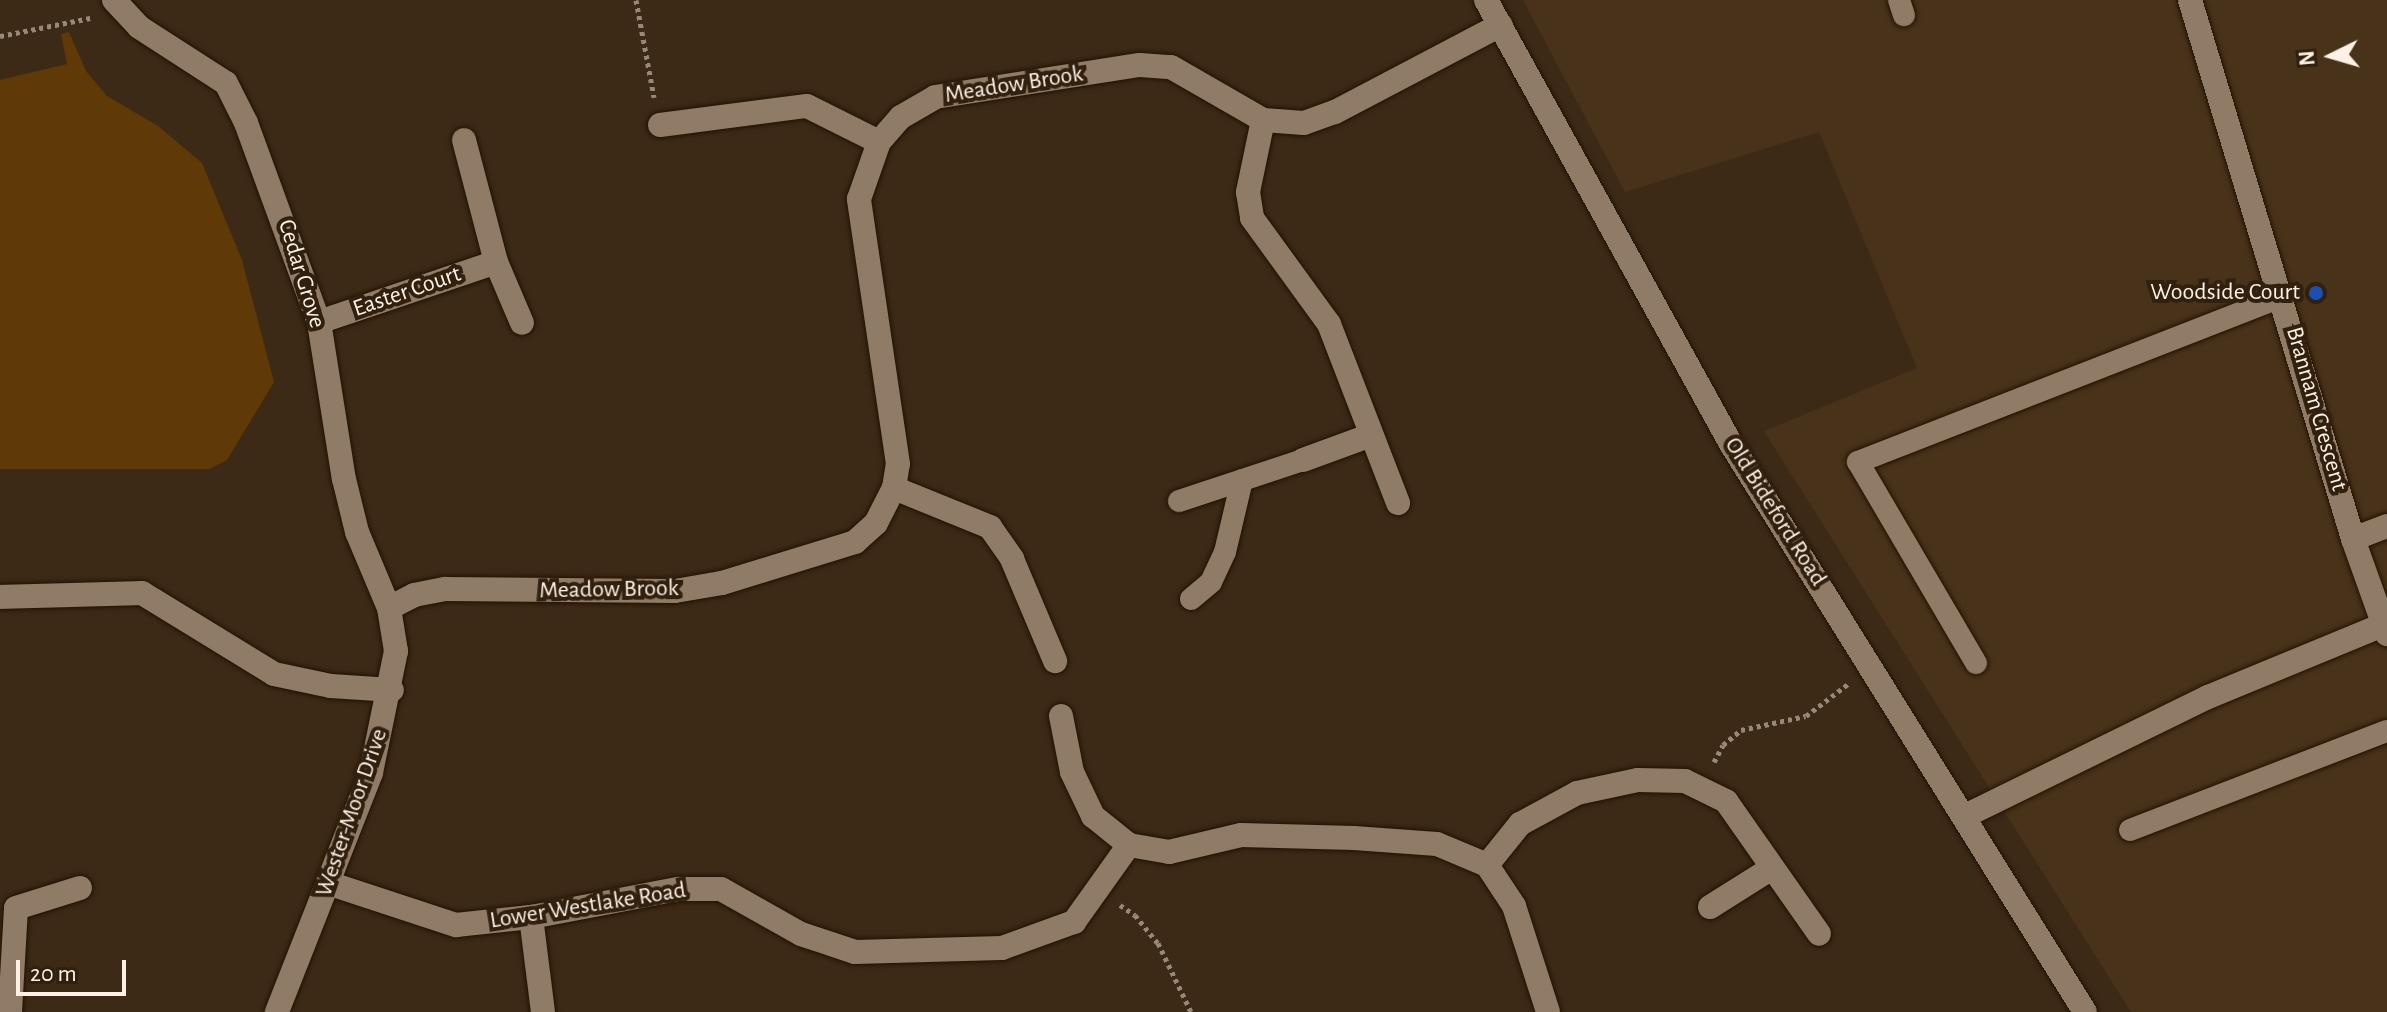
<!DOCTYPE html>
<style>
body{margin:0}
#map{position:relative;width:2387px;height:1012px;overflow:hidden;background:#3c2a17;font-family:"Alegreya Sans",sans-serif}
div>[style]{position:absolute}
.built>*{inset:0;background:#483219}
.green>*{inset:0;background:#5f3906}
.path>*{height:5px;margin-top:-2.5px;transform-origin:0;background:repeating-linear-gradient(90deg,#988879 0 4px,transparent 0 8px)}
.roads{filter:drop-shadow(0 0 2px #221202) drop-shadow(0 0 2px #221202)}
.lane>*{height:22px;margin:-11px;padding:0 11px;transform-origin:11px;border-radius:11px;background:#907b66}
.street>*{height:24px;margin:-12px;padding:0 12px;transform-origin:12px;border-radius:12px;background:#907b66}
.secondary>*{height:24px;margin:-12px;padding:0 12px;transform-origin:12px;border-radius:12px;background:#907b66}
.dots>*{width:22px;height:22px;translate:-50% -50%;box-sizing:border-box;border:4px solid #31200d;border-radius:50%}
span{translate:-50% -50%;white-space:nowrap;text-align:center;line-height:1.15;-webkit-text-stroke:8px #31200d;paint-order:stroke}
.street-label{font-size:24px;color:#fdf1e5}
.poi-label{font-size:24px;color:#fdf1e5}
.right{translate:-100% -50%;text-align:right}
.north{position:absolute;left:2291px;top:16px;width:80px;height:80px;-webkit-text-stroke:6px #31200d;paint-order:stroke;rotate:265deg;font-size:22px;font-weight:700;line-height:32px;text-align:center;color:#fdf1e5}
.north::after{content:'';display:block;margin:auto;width:28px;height:36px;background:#fdf1e5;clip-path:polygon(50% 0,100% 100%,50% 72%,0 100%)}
.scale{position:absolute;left:16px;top:960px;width:110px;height:36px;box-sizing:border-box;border:4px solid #fdf1e5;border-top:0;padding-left:10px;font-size:24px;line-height:28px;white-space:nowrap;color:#fdf1e5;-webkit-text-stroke:6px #31200d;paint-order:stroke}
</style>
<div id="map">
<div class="built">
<i style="clip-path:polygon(1523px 0,2387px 0,2387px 1012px,2131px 1012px,1764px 431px,1917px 368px,1819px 132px,1625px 192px)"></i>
</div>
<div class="green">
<i style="clip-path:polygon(69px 32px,86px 71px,107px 96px,158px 126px,202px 163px,242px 260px,274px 382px,227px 460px,209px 469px,0 469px,0 80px,67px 64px,61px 34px)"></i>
</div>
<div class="path">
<i style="left:636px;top:0;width:99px;rotate:79.5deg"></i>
<i style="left:0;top:36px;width:92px;rotate:-11.3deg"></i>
<i style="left:1714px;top:762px;width:19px;rotate:-62deg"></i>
<i style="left:1723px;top:745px;width:23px;rotate:-40deg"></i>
<i style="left:1741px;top:730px;width:66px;rotate:-12.2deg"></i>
<i style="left:1806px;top:716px;width:53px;rotate:-37.3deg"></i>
<i style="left:1120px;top:905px;width:18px;rotate:34deg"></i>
<i style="left:1135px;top:915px;width:36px;rotate:51deg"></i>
<i style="left:1158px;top:943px;width:76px;rotate:64.4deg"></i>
</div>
<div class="roads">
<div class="lane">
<i style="left:1899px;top:0;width:16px;rotate:72deg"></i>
<i style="left:1179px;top:501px;width:131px;rotate:-18.3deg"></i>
<i style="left:1191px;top:599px;width:26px;rotate:-40deg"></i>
<i style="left:1211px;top:582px;width:33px;rotate:-65deg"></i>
<i style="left:1225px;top:552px;width:74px;rotate:-76.7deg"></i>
<i style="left:1976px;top:663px;width:233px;rotate:-120.4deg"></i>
<i style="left:1858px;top:462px;width:456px;rotate:-21.3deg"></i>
<i style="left:2130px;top:830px;width:275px;rotate:-21.1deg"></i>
</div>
<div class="street">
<i style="left:114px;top:0;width:37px;rotate:47deg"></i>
<i style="left:139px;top:27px;width:103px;rotate:32.8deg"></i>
<i style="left:226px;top:83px;width:45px;rotate:63.4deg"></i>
<i style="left:246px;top:123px;width:212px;rotate:69.9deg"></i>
<i style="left:319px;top:322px;width:159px;rotate:81deg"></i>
<i style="left:344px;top:479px;width:55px;rotate:76.2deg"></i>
<i style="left:357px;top:532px;width:82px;rotate:67.2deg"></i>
<i style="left:389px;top:608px;width:44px;rotate:80.8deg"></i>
<i style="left:396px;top:651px;width:125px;rotate:101.6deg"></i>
<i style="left:371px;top:773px;width:257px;rotate:111.5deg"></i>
<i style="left:2190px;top:0;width:563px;rotate:73.17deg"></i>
<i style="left:2353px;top:539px;width:101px;rotate:70.3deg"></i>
<i style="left:1263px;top:120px;width:74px;rotate:101.8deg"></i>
<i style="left:1248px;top:192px;width:26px;rotate:81deg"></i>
<i style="left:1252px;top:218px;width:131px;rotate:54deg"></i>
<i style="left:1329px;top:324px;width:192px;rotate:68.9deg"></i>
<i style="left:660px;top:125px;width:148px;rotate:-7.4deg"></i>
<i style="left:807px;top:106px;width:80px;rotate:26.6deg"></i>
<i style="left:496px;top:262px;width:66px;rotate:66.9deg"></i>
<i style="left:319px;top:322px;width:187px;rotate:-18.7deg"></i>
<i style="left:496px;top:262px;width:126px;rotate:-104.7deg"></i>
<i style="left:1303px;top:460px;width:72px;rotate:-20.2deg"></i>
<i style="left:894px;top:488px;width:104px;rotate:22.1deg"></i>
<i style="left:990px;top:527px;width:39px;rotate:55deg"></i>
<i style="left:1012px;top:559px;width:111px;rotate:67.1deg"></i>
<i style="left:2353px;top:539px;width:36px;rotate:-21deg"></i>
<i style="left:0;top:597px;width:142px;rotate:-1.6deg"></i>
<i style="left:142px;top:593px;width:155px;rotate:31.5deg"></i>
<i style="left:274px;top:674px;width:58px;rotate:11.9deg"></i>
<i style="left:331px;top:686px;width:61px;rotate:3.8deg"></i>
<i style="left:389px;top:608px;width:28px;rotate:-27deg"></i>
<i style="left:414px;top:595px;width:32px;rotate:-11deg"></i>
<i style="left:445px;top:589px;width:230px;rotate:0.5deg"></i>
<i style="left:675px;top:591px;width:48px;rotate:-9.7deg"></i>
<i style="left:722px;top:583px;width:139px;rotate:-17.1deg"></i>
<i style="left:855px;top:542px;width:28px;rotate:-42deg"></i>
<i style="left:876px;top:523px;width:39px;rotate:-63deg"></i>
<i style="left:894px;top:488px;width:24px;rotate:-81deg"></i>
<i style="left:898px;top:464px;width:268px;rotate:-98.4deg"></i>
<i style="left:859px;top:199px;width:60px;rotate:-70.7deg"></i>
<i style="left:879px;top:142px;width:33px;rotate:-49deg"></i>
<i style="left:901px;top:117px;width:39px;rotate:-30deg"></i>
<i style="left:935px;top:97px;width:207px;rotate:-8.9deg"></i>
<i style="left:1140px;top:65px;width:31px;rotate:4deg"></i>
<i style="left:1171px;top:67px;width:106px;rotate:29.9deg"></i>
<i style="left:1263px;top:120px;width:41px;rotate:4.2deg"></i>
<i style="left:1304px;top:123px;width:33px;rotate:-20deg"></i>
<i style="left:1335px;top:112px;width:187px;rotate:-27.7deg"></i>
<i style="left:1061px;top:716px;width:57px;rotate:78.9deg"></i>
<i style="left:1072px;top:772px;width:49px;rotate:64.5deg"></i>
<i style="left:1093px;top:816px;width:46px;rotate:38.9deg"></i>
<i style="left:1129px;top:845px;width:41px;rotate:9.9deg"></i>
<i style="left:1169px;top:852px;width:74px;rotate:-13.3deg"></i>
<i style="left:1241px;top:835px;width:113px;rotate:1.5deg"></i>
<i style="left:1354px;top:838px;width:83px;rotate:4.1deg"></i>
<i style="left:1437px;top:844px;width:54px;rotate:22.8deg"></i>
<i style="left:1487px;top:865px;width:49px;rotate:56.6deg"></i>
<i style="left:1514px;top:906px;width:111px;rotate:72.2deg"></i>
<i style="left:1965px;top:816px;width:271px;rotate:-26.1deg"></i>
<i style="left:2208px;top:697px;width:189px;rotate:-22.4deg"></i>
<i style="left:1487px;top:865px;width:53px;rotate:-51.2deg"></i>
<i style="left:1520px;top:824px;width:65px;rotate:-28.5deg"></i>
<i style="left:1577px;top:793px;width:62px;rotate:-12deg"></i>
<i style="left:1638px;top:780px;width:47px;rotate:1.2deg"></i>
<i style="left:1685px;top:781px;width:46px;rotate:26deg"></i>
<i style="left:1726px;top:801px;width:162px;rotate:55deg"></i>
<i style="left:331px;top:884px;width:132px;rotate:18.2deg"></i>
<i style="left:456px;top:925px;width:75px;rotate:-6.1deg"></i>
<i style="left:531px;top:917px;width:150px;rotate:-10.8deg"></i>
<i style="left:678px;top:889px;width:43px"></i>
<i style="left:721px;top:889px;width:92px;rotate:29.4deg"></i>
<i style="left:801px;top:934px;width:57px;rotate:18.4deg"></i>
<i style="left:855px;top:952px;width:147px;rotate:-1.6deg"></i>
<i style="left:1002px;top:948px;width:77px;rotate:-19.9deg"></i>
<i style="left:1074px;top:922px;width:95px;rotate:-54.5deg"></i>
<i style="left:1710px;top:907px;width:73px;rotate:-32.2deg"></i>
<i style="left:531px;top:917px;width:96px;rotate:82.8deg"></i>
<i style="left:10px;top:1012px;width:104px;rotate:-86.7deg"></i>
<i style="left:16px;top:908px;width:67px;rotate:-17.4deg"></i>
</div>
<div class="secondary">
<i style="left:1486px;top:0;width:507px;rotate:61.11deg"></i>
<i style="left:1731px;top:444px;width:669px;rotate:58.07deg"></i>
</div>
</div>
<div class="dots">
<i style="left:2316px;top:293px;background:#1a4fb4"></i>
</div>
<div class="street-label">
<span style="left:1014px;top:85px;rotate:-9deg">Meadow Brook</span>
<span style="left:301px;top:274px;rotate:73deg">Cedar Grove</span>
<span style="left:407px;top:292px;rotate:-19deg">Easter Court</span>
<span style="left:2316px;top:409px;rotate:74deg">Brannam Crescent</span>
<span style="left:1775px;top:512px;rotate:58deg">Old Bideford Road</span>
<span style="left:609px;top:590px;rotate:-1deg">Meadow Brook</span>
<span style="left:352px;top:813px;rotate:-71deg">Wester-Moor Drive</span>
<span style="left:588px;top:906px;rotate:-9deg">Lower Westlake Road</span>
</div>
<div class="poi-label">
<span class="right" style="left:2300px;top:293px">Woodside Court</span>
</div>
<div class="north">N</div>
<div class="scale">20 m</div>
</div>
